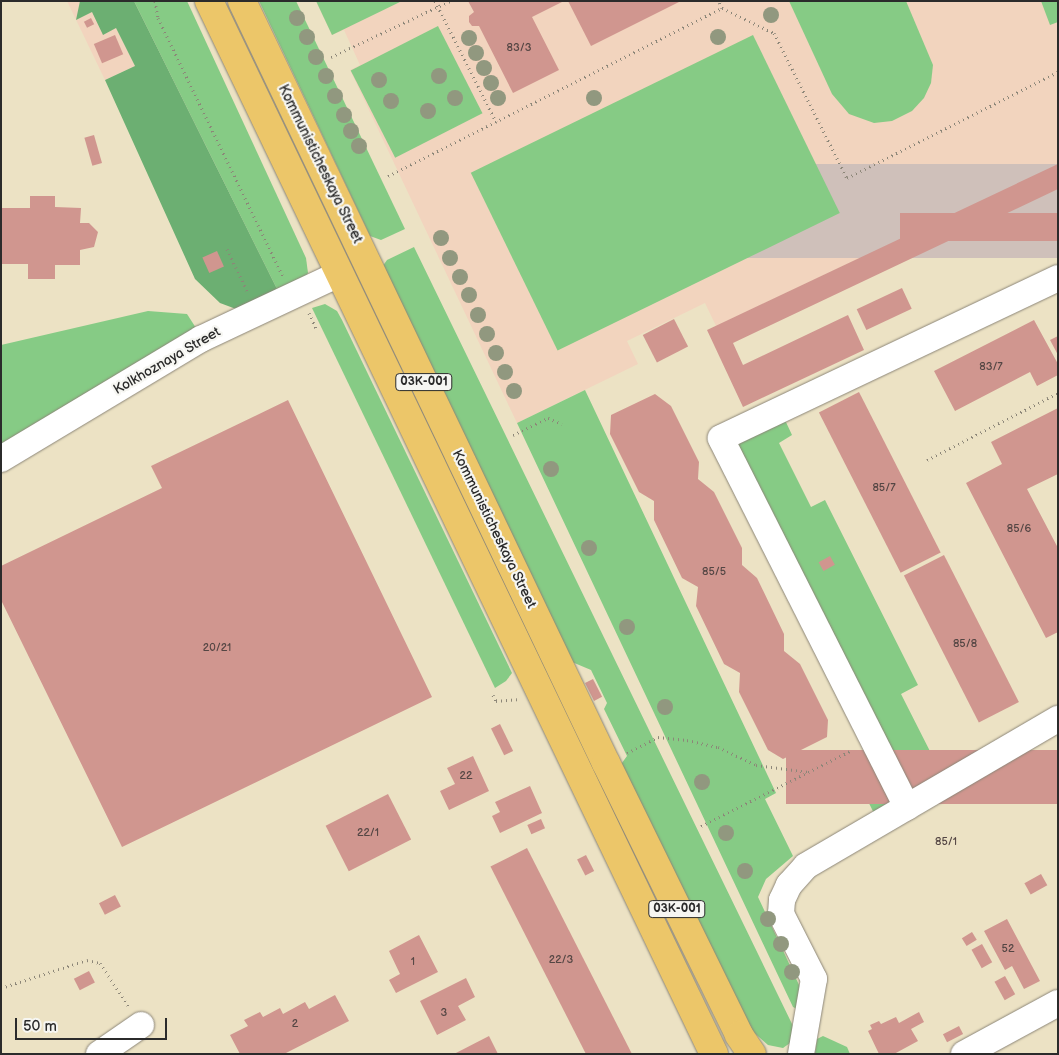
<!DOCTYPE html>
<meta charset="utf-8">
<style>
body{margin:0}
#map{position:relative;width:1059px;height:1055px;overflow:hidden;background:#ece2c4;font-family:"Balsamiq Sans",sans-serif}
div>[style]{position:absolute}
.built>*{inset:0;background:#f2d4be}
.industrial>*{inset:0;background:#cfc0ba;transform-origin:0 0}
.green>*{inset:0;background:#86cb85;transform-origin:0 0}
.forest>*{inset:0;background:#6caf72}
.building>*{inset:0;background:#d0968f;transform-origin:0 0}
.path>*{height:3px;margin-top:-1.5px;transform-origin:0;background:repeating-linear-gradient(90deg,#8c8678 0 1px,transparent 0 5px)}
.roads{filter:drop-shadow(0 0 1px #8c8678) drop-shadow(0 0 1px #8c8678)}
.minor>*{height:26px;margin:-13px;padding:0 13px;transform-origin:13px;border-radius:13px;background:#fff}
.major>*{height:28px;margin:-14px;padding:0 14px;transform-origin:14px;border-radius:14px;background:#ecc669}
.trees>*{width:16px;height:16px;margin:-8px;border-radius:50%;background:#91987f}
span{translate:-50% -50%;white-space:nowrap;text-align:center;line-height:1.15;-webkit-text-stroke:4.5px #f6f6f2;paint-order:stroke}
.number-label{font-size:11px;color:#544644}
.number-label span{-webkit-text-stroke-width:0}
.shield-label span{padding:1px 4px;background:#f6f6f2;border:1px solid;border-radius:4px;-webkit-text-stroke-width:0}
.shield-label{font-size:12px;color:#2b2b2b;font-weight:700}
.street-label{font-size:14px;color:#2b2b2b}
.frame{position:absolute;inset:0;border:2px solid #2b2b2b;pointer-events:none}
.scale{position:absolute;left:15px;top:1018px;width:152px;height:22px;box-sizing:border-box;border:2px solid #2b2b2b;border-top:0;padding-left:6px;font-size:15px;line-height:18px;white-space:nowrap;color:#2b2b2b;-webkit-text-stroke:4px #f6f6f2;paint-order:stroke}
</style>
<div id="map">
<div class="built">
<i style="clip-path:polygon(67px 1px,87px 1px,116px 28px,135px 66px,105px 80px)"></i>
<i style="clip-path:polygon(316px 1px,1058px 1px,1058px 164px,716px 326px,705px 303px,627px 341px,638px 364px,517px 423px,350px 70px,360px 65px,344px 30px,332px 35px)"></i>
</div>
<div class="industrial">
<i style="left:1058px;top:164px;width:94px;height:388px;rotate:90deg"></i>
</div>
<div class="green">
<i style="clip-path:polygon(134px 1px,187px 1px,306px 258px,308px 273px,305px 278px,279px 293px)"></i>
<i style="clip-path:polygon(259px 1px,296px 1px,405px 229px,381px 240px,370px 236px)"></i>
<i style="clip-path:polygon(316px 1px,402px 1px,332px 35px)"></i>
<i style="clip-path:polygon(789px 1px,906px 1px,933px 65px,931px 83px,924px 98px,912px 111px,892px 121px,874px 123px,849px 114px,832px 94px)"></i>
<i style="clip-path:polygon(1041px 1px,1058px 1px,1058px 22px,1050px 25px)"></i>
<i style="left:438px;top:26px;width:98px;height:98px;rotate:63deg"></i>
<i style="left:753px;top:35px;width:198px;height:314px;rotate:64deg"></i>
<i style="clip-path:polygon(414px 247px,794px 1028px,790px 1043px,783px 1048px,768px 1045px,751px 1030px,619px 767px,627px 756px,604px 709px,607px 703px,591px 670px,572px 662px,382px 267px,387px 260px)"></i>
<i style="clip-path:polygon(325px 304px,337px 311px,342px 320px,512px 673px,506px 681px,495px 688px,312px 308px)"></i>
<i style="clip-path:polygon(148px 311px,187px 314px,196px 328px,1px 444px,1px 345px)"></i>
<i style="clip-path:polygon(585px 390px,776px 793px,765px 799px,793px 856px,766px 879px,758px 897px,807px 1002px,797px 1009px,793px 1007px,517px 423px)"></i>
<i style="clip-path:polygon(785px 420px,792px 435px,779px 443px,811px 507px,825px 500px,918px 685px,901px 694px,939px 769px,908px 785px,736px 444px)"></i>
<i style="left:862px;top:750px;width:65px;height:18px;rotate:63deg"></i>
<i style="clip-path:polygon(823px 1036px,847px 1047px,850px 1054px,815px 1054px,817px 1039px)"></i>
</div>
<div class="forest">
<i style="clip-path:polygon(80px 1px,134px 1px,279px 293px,236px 309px,220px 303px,195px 279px,105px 80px,135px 66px,116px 28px,103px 35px,92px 12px,76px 20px)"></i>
</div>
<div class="building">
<i style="clip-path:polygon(468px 1px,564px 1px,532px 17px,559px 70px,513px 93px,479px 26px,472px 26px,469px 22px,469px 16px,474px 12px)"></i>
<i style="clip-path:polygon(568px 1px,681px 1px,591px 46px)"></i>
<i style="left:91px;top:18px;width:7px;height:8px;rotate:63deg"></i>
<i style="left:115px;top:35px;width:21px;height:23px;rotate:67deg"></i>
<i style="left:94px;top:135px;width:29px;height:10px;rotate:74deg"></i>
<i style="clip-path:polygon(1058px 164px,1058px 189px,733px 343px,743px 365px,848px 315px,864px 350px,743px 407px,707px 330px)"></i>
<i style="clip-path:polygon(30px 196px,55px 196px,55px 207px,81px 208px,80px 223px,89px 223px,98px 232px,94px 247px,80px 250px,80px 265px,55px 265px,55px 279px,28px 279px,28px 264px,1px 264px,1px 208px,30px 208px)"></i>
<i style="left:1058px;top:213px;width:28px;height:158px;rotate:90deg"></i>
<i style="left:217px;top:251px;width:17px;height:16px;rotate:66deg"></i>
<i style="left:902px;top:288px;width:23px;height:50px;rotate:65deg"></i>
<i style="left:674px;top:319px;width:31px;height:35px;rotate:63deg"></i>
<i style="clip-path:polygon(1034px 320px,1058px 364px,1058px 375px,1037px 386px,1030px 372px,955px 411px,934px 371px)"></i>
<i style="clip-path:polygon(1058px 336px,1058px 355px,1050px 340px)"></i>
<i style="left:859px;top:392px;width:180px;height:45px;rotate:63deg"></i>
<i style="clip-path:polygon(655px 394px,671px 406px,699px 462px,698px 479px,714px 492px,742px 548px,742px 565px,757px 578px,784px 634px,784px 651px,800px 664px,828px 720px,827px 737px,783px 759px,768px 750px,739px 692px,740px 673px,724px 664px,696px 606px,698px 587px,682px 578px,654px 520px,654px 501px,639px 492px,610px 434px,611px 415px)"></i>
<i style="clip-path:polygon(288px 400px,432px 697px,122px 847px,1px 600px,1px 566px,162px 488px,151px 466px)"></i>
<i style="clip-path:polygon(1058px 408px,1058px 474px,1027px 489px,1058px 548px,1058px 632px,1046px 638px,966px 483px,1002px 464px,991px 442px)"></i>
<i style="left:944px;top:555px;width:165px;height:45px;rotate:63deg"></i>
<i style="left:830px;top:556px;width:10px;height:13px;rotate:61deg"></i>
<i style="left:593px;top:679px;width:20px;height:9px;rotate:63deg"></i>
<i style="left:500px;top:724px;width:30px;height:10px;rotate:64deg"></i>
<i style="left:1058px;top:750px;width:54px;height:272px;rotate:90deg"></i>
<i style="clip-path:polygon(473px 756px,489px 791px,449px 810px,440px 791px,455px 784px,447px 768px)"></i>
<i style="clip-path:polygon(530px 786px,542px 813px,500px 833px,492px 816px,500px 812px,495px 802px)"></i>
<i style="left:388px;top:794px;width:51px;height:70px;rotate:63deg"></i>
<i style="left:541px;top:819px;width:10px;height:15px;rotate:66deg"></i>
<i style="left:527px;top:848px;width:231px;height:41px;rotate:63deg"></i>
<i style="left:586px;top:855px;width:18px;height:10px;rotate:63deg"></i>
<i style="left:1041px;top:874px;width:13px;height:19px;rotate:61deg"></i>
<i style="left:115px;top:895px;width:13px;height:18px;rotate:63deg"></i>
<i style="clip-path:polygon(1007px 919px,1040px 981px,1024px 989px,1012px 966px,1005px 970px,984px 931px)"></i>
<i style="left:972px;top:932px;width:9px;height:12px;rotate:58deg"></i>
<i style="clip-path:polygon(419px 935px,438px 972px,396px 993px,389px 980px,400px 974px,389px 951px)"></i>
<i style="left:982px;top:944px;width:21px;height:12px;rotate:61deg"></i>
<i style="left:89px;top:971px;width:13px;height:17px;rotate:63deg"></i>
<i style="left:1005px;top:976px;width:21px;height:12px;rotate:61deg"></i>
<i style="clip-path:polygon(466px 978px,475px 997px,458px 1006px,466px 1020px,437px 1035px,420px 1001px)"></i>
<i style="clip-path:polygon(335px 995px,349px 1021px,284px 1054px,240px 1054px,230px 1035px,248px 1026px,244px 1020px,260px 1012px,263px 1017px,280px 1008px,283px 1014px,305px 1002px,309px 1009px)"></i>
<i style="clip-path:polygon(919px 1012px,924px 1022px,911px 1029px,918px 1041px,894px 1054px,879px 1054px,868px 1031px,872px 1029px,870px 1025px,879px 1021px,881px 1024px,896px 1017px,899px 1023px)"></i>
<i style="left:959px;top:1026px;width:9px;height:18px;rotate:63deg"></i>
<i style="clip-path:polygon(489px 1036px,498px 1054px,454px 1054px)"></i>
</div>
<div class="path">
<i style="left:155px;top:1px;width:17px;rotate:80deg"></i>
<i style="left:158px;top:18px;width:288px;rotate:64.2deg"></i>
<i style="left:435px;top:1px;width:136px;rotate:63.2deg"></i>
<i style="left:722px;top:8px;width:58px;rotate:25.7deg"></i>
<i style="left:774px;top:33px;width:162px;rotate:63.3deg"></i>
<i style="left:847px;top:178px;width:236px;rotate:-26.7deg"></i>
<i style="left:331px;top:57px;width:132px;rotate:-25.2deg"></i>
<i style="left:388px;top:176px;width:374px;rotate:-26.7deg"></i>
<i style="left:722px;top:8px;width:8px;rotate:-113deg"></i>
<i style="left:227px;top:249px;width:49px;rotate:64.5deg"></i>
<i style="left:309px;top:313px;width:17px;rotate:65deg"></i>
<i style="left:513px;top:435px;width:39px;rotate:-26deg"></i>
<i style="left:548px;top:418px;width:15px;rotate:23deg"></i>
<i style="left:927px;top:460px;width:147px;rotate:-27.1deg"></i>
<i style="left:493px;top:695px;width:7px;rotate:63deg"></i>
<i style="left:496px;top:701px;width:21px;rotate:-5deg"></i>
<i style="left:627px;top:753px;width:35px;rotate:-27deg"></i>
<i style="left:658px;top:737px;width:29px;rotate:6deg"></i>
<i style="left:687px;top:740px;width:32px;rotate:13deg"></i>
<i style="left:718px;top:747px;width:42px;rotate:25.3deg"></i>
<i style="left:756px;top:765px;width:53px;rotate:7.5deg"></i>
<i style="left:701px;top:826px;width:169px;rotate:-26.7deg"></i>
<i style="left:1px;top:988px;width:90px;rotate:-18deg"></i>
<i style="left:87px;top:960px;width:13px;rotate:13deg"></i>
<i style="left:100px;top:963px;width:53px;rotate:56.6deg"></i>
</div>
<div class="roads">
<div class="minor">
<i style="left:1px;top:459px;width:233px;rotate:-31deg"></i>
<i style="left:201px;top:339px;width:153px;rotate:-25.2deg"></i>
<i style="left:907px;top:807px;width:413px;rotate:-116.8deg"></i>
<i style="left:721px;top:438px;width:373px;rotate:-25.4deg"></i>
<i style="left:99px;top:1054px;width:51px;rotate:-34.6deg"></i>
<i style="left:801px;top:1054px;width:76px;rotate:-80.2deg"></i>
<i style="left:814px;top:979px;width:73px;rotate:-116.9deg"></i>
<i style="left:781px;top:914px;width:14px;rotate:-86deg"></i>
<i style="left:782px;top:900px;width:17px;rotate:-65deg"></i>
<i style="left:789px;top:885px;width:25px;rotate:-48deg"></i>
<i style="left:806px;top:866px;width:292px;rotate:-30.3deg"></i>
<i style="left:964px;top:1054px;width:107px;rotate:-28.5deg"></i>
</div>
<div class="major">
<i style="left:209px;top:1px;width:1168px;rotate:64.38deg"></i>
<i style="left:242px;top:1px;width:844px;rotate:64.47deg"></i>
<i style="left:606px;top:763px;width:303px;rotate:63.9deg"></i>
<i style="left:739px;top:1035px;width:23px;rotate:56deg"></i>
</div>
</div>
<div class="trees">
<i style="left:771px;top:15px"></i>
<i style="left:297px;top:18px"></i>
<i style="left:307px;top:37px"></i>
<i style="left:718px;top:37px"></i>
<i style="left:469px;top:38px"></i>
<i style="left:476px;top:53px"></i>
<i style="left:316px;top:57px"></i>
<i style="left:484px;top:68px"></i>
<i style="left:326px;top:76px"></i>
<i style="left:439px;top:76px"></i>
<i style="left:379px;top:80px"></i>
<i style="left:491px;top:83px"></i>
<i style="left:335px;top:96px"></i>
<i style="left:455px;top:98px"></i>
<i style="left:498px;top:98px"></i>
<i style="left:594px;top:98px"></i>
<i style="left:391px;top:101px"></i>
<i style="left:428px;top:111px"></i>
<i style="left:344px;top:115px"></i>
<i style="left:351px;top:131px"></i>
<i style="left:359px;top:146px"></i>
<i style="left:441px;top:238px"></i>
<i style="left:450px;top:258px"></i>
<i style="left:460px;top:277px"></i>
<i style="left:469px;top:295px"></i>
<i style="left:478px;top:315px"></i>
<i style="left:487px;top:334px"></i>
<i style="left:496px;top:353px"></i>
<i style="left:505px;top:372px"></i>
<i style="left:514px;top:391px"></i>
<i style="left:551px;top:469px"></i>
<i style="left:589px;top:548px"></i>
<i style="left:627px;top:627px"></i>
<i style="left:665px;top:707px"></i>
<i style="left:702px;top:782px"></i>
<i style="left:726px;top:833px"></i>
<i style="left:745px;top:871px"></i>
<i style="left:768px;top:919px"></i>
<i style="left:781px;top:944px"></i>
<i style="left:792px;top:972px"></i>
</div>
<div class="number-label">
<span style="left:519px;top:48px">83/3</span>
<span style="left:991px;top:367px">83/7</span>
<span style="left:884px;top:488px">85/7</span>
<span style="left:1019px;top:529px">85/6</span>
<span style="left:714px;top:572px">85/5</span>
<span style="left:965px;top:644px">85/8</span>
<span style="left:217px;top:648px">20/21</span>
<span style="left:466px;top:776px">22</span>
<span style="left:368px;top:833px">22/1</span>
<span style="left:946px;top:842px">85/1</span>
<span style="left:1008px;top:949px">52</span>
<span style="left:561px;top:960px">22/3</span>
<span style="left:413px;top:962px">1</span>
<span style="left:444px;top:1013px">3</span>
<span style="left:295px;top:1024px">2</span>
</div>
<div class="shield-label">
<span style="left:424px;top:382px">03К-001</span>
<span style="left:677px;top:909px">03К-001</span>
</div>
<div class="street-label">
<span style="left:320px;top:164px;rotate:64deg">Kommunisticheskaya Street</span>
<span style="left:167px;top:361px;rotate:-30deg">Kolkhoznaya Street</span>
<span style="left:494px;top:529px;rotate:64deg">Kommunisticheskaya Street</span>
</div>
<div class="frame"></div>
<div class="scale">50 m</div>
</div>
